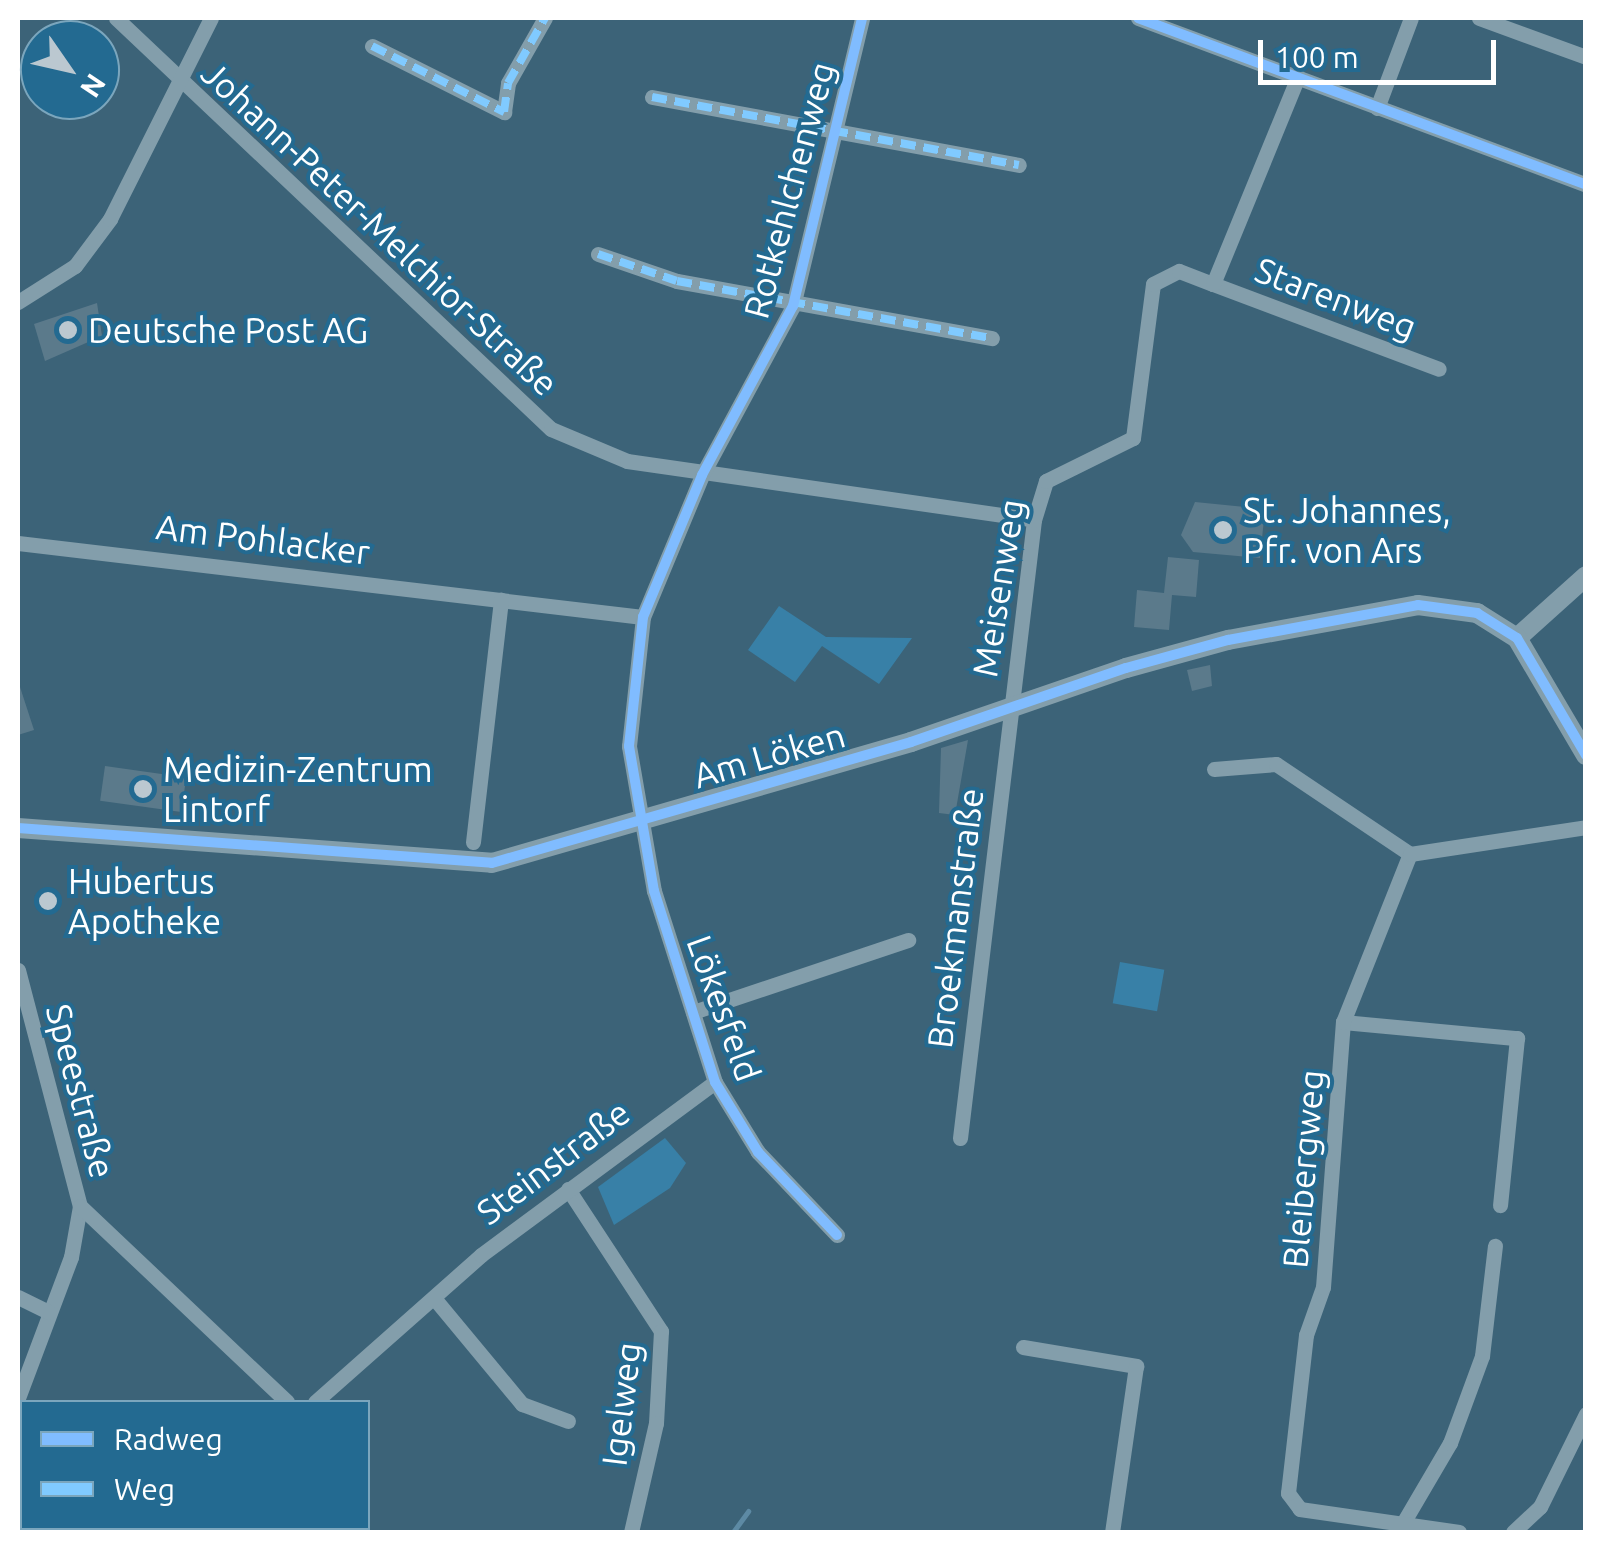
<!DOCTYPE html>
<meta charset="utf-8">
<style>
body{margin:0}
#map{position:relative;width:1603px;height:1550px;overflow:hidden;background:#3c6378;font-family:Ubuntu,sans-serif}
div>[style]{position:absolute}
.green>*{inset:0;background:#3880a7;transform-origin:0 0}
.stream>*{height:5px;margin:-2.5px;padding:0 2.5px;transform-origin:2.5px;border-radius:2.5px;background:#5d8aa4}
.building>*{inset:0;background:#5b7a8b;transform-origin:0 0}
.minor>*{height:15px;margin:-7.5px;padding:0 7.5px;transform-origin:7.5px;border-radius:7.5px;background:#839eab}
.tertiary>*{height:20px;margin:-10px;padding:0 10px;transform-origin:10px;border-radius:10px;background:#839eab}
.quiet>*{height:8px;margin-top:-4px;transform-origin:0;background:repeating-linear-gradient(90deg,#80caff 0 15px,transparent 0 23px)}
.cycleway>*{height:10px;margin:-5px;padding:0 5px;transform-origin:5px;border-radius:5px;background:#80bcff}
.dots>*{width:28px;height:28px;translate:-50% -50%;box-sizing:border-box;border:5px solid #236a91;border-radius:50%}
span{translate:-50% -50%;white-space:nowrap;text-align:center;line-height:1.15;-webkit-text-stroke:8px #236a91;paint-order:stroke}
.street-label{font-size:35px;color:#fff}
.poi-label{font-size:35px;color:#fff}
.left{translate:0 -50%;text-align:left}
.frame{position:absolute;inset:0;border:20px solid #fff;pointer-events:none}
.legend{position:absolute;left:20px;top:1400px;width:350px;height:130px;box-sizing:border-box;background:#236a91;border:2px solid #7ba6bd;margin:0;padding:12px 18px;list-style:none;font-size:30px;color:#fff}
.legend li{display:flex;align-items:center;gap:20px;height:50px}
.legend b{width:50px;border:2px solid #7ba6bd}
.north{position:absolute;left:20px;top:20px;width:100px;height:100px;box-sizing:border-box;background:#236a91;border:2px solid #7ba6bd;border-radius:50%;rotate:124deg;font-size:28px;font-weight:700;line-height:40px;text-align:center;color:#fff}
.north::after{content:'';display:block;margin:auto;width:35px;height:45px;background:#bbc8d0;clip-path:polygon(50% 0,100% 100%,50% 72%,0 100%)}
.scale{position:absolute;left:1258px;top:40px;width:238px;height:45px;box-sizing:border-box;border:5px solid #fff;border-top:0;padding-left:12px;font-size:30px;line-height:35px;white-space:nowrap;color:#fff;-webkit-text-stroke:8px #236a91;paint-order:stroke}
</style>
<div id="map">
<div class="green">
<i style="clip-path:polygon(779px 606px,826px 637px,912px 638px,879px 684px,822px 646px,795px 682px,748px 650px)"></i>
<i style="left:1120px;top:962px;width:45px;height:42px;rotate:10deg"></i>
<i style="clip-path:polygon(665px 1138px,686px 1163px,670px 1188px,614px 1225px,598px 1187px)"></i>
</div>
<div class="stream">
<i style="left:733px;top:1532px;width:26px;rotate:-54deg"></i>
</div>
<div class="building">
<i style="clip-path:polygon(97px 303px,102px 336px,45px 361px,34px 324px)"></i>
<i style="clip-path:polygon(1195px 502px,1265px 509px,1260px 558px,1193px 552px,1181px 535px)"></i>
<i style="clip-path:polygon(1168px 557px,1199px 560px,1196px 597px,1172px 595px,1169px 630px,1134px 627px,1137px 590px,1164px 593px)"></i>
<i style="clip-path:polygon(1210px 665px,1212px 686px,1192px 691px,1187px 670px)"></i>
<i style="clip-path:polygon(20px 687px,34px 730px,18px 735px,18px 688px)"></i>
<i style="clip-path:polygon(968px 740px,955px 815px,939px 813px,941px 748px)"></i>
<i style="left:105px;top:766px;width:82px;height:35px;rotate:8deg"></i>
</div>
<div class="minor">
<i style="left:116px;top:18px;width:598px;rotate:43.38deg"></i>
<i style="left:551px;top:429px;width:82px;rotate:22.8deg"></i>
<i style="left:627px;top:461px;width:411px;rotate:8.2deg"></i>
<i style="left:1138px;top:18px;width:478px;rotate:20.4deg"></i>
<i style="left:1479px;top:18px;width:114px;rotate:20deg"></i>
<i style="left:372px;top:46px;width:148px;rotate:26.6deg"></i>
<i style="left:504px;top:112px;width:29px;rotate:-82deg"></i>
<i style="left:508px;top:83px;width:75px;rotate:-60.4deg"></i>
<i style="left:652px;top:97px;width:373px;rotate:10.5deg"></i>
<i style="left:1377px;top:108px;width:96px;rotate:-69.3deg"></i>
<i style="left:598px;top:254px;width:83px;rotate:18.9deg"></i>
<i style="left:677px;top:281px;width:320px;rotate:10.3deg"></i>
<i style="left:1213px;top:284px;width:241px;rotate:20.6deg"></i>
<i style="left:18px;top:302px;width:67px;rotate:-32.3deg"></i>
<i style="left:75px;top:266px;width:59px;rotate:-53.3deg"></i>
<i style="left:110px;top:219px;width:225px;rotate:-63.3deg"></i>
<i style="left:18px;top:543px;width:629px;rotate:6.75deg"></i>
<i style="left:1214px;top:769px;width:62px;rotate:-4.6deg"></i>
<i style="left:1276px;top:764px;width:161px;rotate:33.9deg"></i>
<i style="left:473px;top:842px;width:244px;rotate:-83.4deg"></i>
<i style="left:18px;top:970px;width:244px;rotate:75.3deg"></i>
<i style="left:80px;top:1206px;width:52px;rotate:100deg"></i>
<i style="left:71px;top:1257px;width:151px;rotate:110.6deg"></i>
<i style="left:693px;top:1012px;width:227px;rotate:-18.5deg"></i>
<i style="left:1343px;top:1022px;width:175px;rotate:5.3deg"></i>
<i style="left:1517px;top:1038px;width:168px;rotate:95.8deg"></i>
<i style="left:960px;top:1138px;width:622px;rotate:-83.17deg"></i>
<i style="left:1034px;top:520px;width:41px;rotate:-72.9deg"></i>
<i style="left:1046px;top:481px;width:97px;rotate:-26.3deg"></i>
<i style="left:1133px;top:438px;width:155px;rotate:-82.6deg"></i>
<i style="left:1153px;top:284px;width:29px;rotate:-27deg"></i>
<i style="left:1179px;top:271px;width:36px;rotate:21deg"></i>
<i style="left:1213px;top:284px;width:224px;rotate:-67.7deg"></i>
<i style="left:568px;top:1189px;width:170px;rotate:56.8deg"></i>
<i style="left:661px;top:1331px;width:92px;rotate:93.1deg"></i>
<i style="left:656px;top:1423px;width:112px;rotate:102.9deg"></i>
<i style="left:80px;top:1206px;width:285px;rotate:43.4deg"></i>
<i style="left:837px;top:1235px;width:115px;rotate:-133.6deg"></i>
<i style="left:758px;top:1152px;width:82px;rotate:-121.6deg"></i>
<i style="left:715px;top:1082px;width:201px;rotate:-107.7deg"></i>
<i style="left:654px;top:891px;width:147px;rotate:-99.8deg"></i>
<i style="left:629px;top:746px;width:130px;rotate:-83.8deg"></i>
<i style="left:643px;top:617px;width:154px;rotate:-67.4deg"></i>
<i style="left:702px;top:475px;width:192px;rotate:-61.7deg"></i>
<i style="left:793px;top:306px;width:296px;rotate:-76.5deg"></i>
<i style="left:18px;top:1297px;width:34px;rotate:26deg"></i>
<i style="left:434px;top:1298px;width:138px;rotate:50.3deg"></i>
<i style="left:522px;top:1404px;width:49px;rotate:20.3deg"></i>
<i style="left:1023px;top:1347px;width:115px;rotate:9.5deg"></i>
<i style="left:1136px;top:1366px;width:168px;rotate:98.2deg"></i>
<i style="left:315px;top:1402px;width:222px;rotate:-41.5deg"></i>
<i style="left:481px;top:1255px;width:291px;rotate:-36.5deg"></i>
<i style="left:1403px;top:1523px;width:93px;rotate:-59.6deg"></i>
<i style="left:1450px;top:1443px;width:93px;rotate:-69.8deg"></i>
<i style="left:1482px;top:1356px;width:111px;rotate:-83.3deg"></i>
<i style="left:341px;top:1528px;width:4px;rotate:90deg"></i>
<i style="left:1459px;top:1532px;width:161px;rotate:-171.8deg"></i>
<i style="left:1300px;top:1509px;width:20px;rotate:-127deg"></i>
<i style="left:1288px;top:1493px;width:159px;rotate:-83.5deg"></i>
<i style="left:1306px;top:1335px;width:51px;rotate:-70.5deg"></i>
<i style="left:1323px;top:1287px;width:266px;rotate:-85.7deg"></i>
<i style="left:1343px;top:1022px;width:181px;rotate:-68.3deg"></i>
<i style="left:1410px;top:854px;width:178px;rotate:-8.7deg"></i>
<i style="left:1513px;top:1532px;width:37px;rotate:-43deg"></i>
<i style="left:1540px;top:1507px;width:104px;rotate:-63.7deg"></i>
</div>
<div class="tertiary">
<i style="left:1517px;top:638px;width:93px;rotate:-41.9deg"></i>
<i style="left:18px;top:828px;width:475px;rotate:4.2deg"></i>
<i style="left:492px;top:863px;width:436px;rotate:-16.1deg"></i>
<i style="left:911px;top:742px;width:227px;rotate:-19deg"></i>
<i style="left:1126px;top:668px;width:106px;rotate:-15.4deg"></i>
<i style="left:1228px;top:640px;width:193px;rotate:-10.4deg"></i>
<i style="left:1418px;top:605px;width:60px;rotate:7.7deg"></i>
<i style="left:1477px;top:613px;width:47px;rotate:32deg"></i>
<i style="left:1517px;top:638px;width:136px;rotate:59.5deg"></i>
</div>
<div class="quiet">
<i style="left:372px;top:46px;width:148px;rotate:26.6deg"></i>
<i style="left:504px;top:112px;width:29px;rotate:-82deg"></i>
<i style="left:508px;top:83px;width:75px;rotate:-60.4deg"></i>
<i style="left:652px;top:97px;width:373px;rotate:10.5deg"></i>
<i style="left:598px;top:254px;width:83px;rotate:18.9deg"></i>
<i style="left:677px;top:281px;width:320px;rotate:10.3deg"></i>
</div>
<div class="cycleway">
<i style="left:1138px;top:18px;width:478px;rotate:20.4deg"></i>
<i style="left:18px;top:828px;width:475px;rotate:4.2deg"></i>
<i style="left:492px;top:863px;width:436px;rotate:-16.1deg"></i>
<i style="left:911px;top:742px;width:227px;rotate:-19deg"></i>
<i style="left:1126px;top:668px;width:106px;rotate:-15.4deg"></i>
<i style="left:1228px;top:640px;width:193px;rotate:-10.4deg"></i>
<i style="left:1418px;top:605px;width:60px;rotate:7.7deg"></i>
<i style="left:1477px;top:613px;width:47px;rotate:32deg"></i>
<i style="left:1517px;top:638px;width:136px;rotate:59.5deg"></i>
<i style="left:837px;top:1235px;width:115px;rotate:-133.6deg"></i>
<i style="left:758px;top:1152px;width:82px;rotate:-121.6deg"></i>
<i style="left:715px;top:1082px;width:201px;rotate:-107.7deg"></i>
<i style="left:654px;top:891px;width:147px;rotate:-99.8deg"></i>
<i style="left:629px;top:746px;width:130px;rotate:-83.8deg"></i>
<i style="left:643px;top:617px;width:154px;rotate:-67.4deg"></i>
<i style="left:702px;top:475px;width:192px;rotate:-61.7deg"></i>
<i style="left:793px;top:306px;width:296px;rotate:-76.5deg"></i>
</div>
<div class="dots">
<i style="left:68px;top:330px;background:#bbc8d0"></i>
<i style="left:1223px;top:530px;background:#bbc8d0"></i>
<i style="left:143px;top:789px;background:#bbc8d0"></i>
<i style="left:48px;top:901px;background:#bbc8d0"></i>
</div>
<div class="street-label">
<span style="left:789px;top:190px;rotate:-75deg">Rotkehlchenweg</span>
<span style="left:380px;top:228px;rotate:43deg">Johann-Peter-Melchior-Straße</span>
<span style="left:1336px;top:298px;rotate:21deg">Starenweg</span>
<span style="left:263px;top:539px;rotate:7deg">Am Pohlacker</span>
<span style="left:998px;top:588px;rotate:-81deg">Meisenweg</span>
<span style="left:769px;top:755px;rotate:-16deg">Am Löken</span>
<span style="left:955px;top:918px;rotate:-83deg">Broekmanstraße</span>
<span style="left:724px;top:1008px;rotate:70deg">Lökesfeld</span>
<span style="left:81px;top:1091px;rotate:75deg">Speestraße</span>
<span style="left:553px;top:1162px;rotate:-37deg">Steinstraße</span>
<span style="left:1303px;top:1169px;rotate:-85deg">Bleibergweg</span>
<span style="left:621px;top:1404px;rotate:-83deg">Igelweg</span>
</div>
<div class="poi-label">
<span class="left" style="left:88px;top:330px">Deutsche Post AG</span>
<span class="left" style="left:1243px;top:530px">St. Johannes,<br>Pfr. von Ars</span>
<span class="left" style="left:163px;top:789px">Medizin-Zentrum<br>Lintorf</span>
<span class="left" style="left:68px;top:901px">Hubertus<br>Apotheke</span>
</div>
<div class="frame"></div>
<ul class="legend">
<li><b style="height:12px;background:#80bcff"></b>Radweg</li>
<li><b style="height:12px;background:#80caff"></b>Weg</li>
</ul>
<div class="north">N</div>
<div class="scale">100 m</div>
</div>
